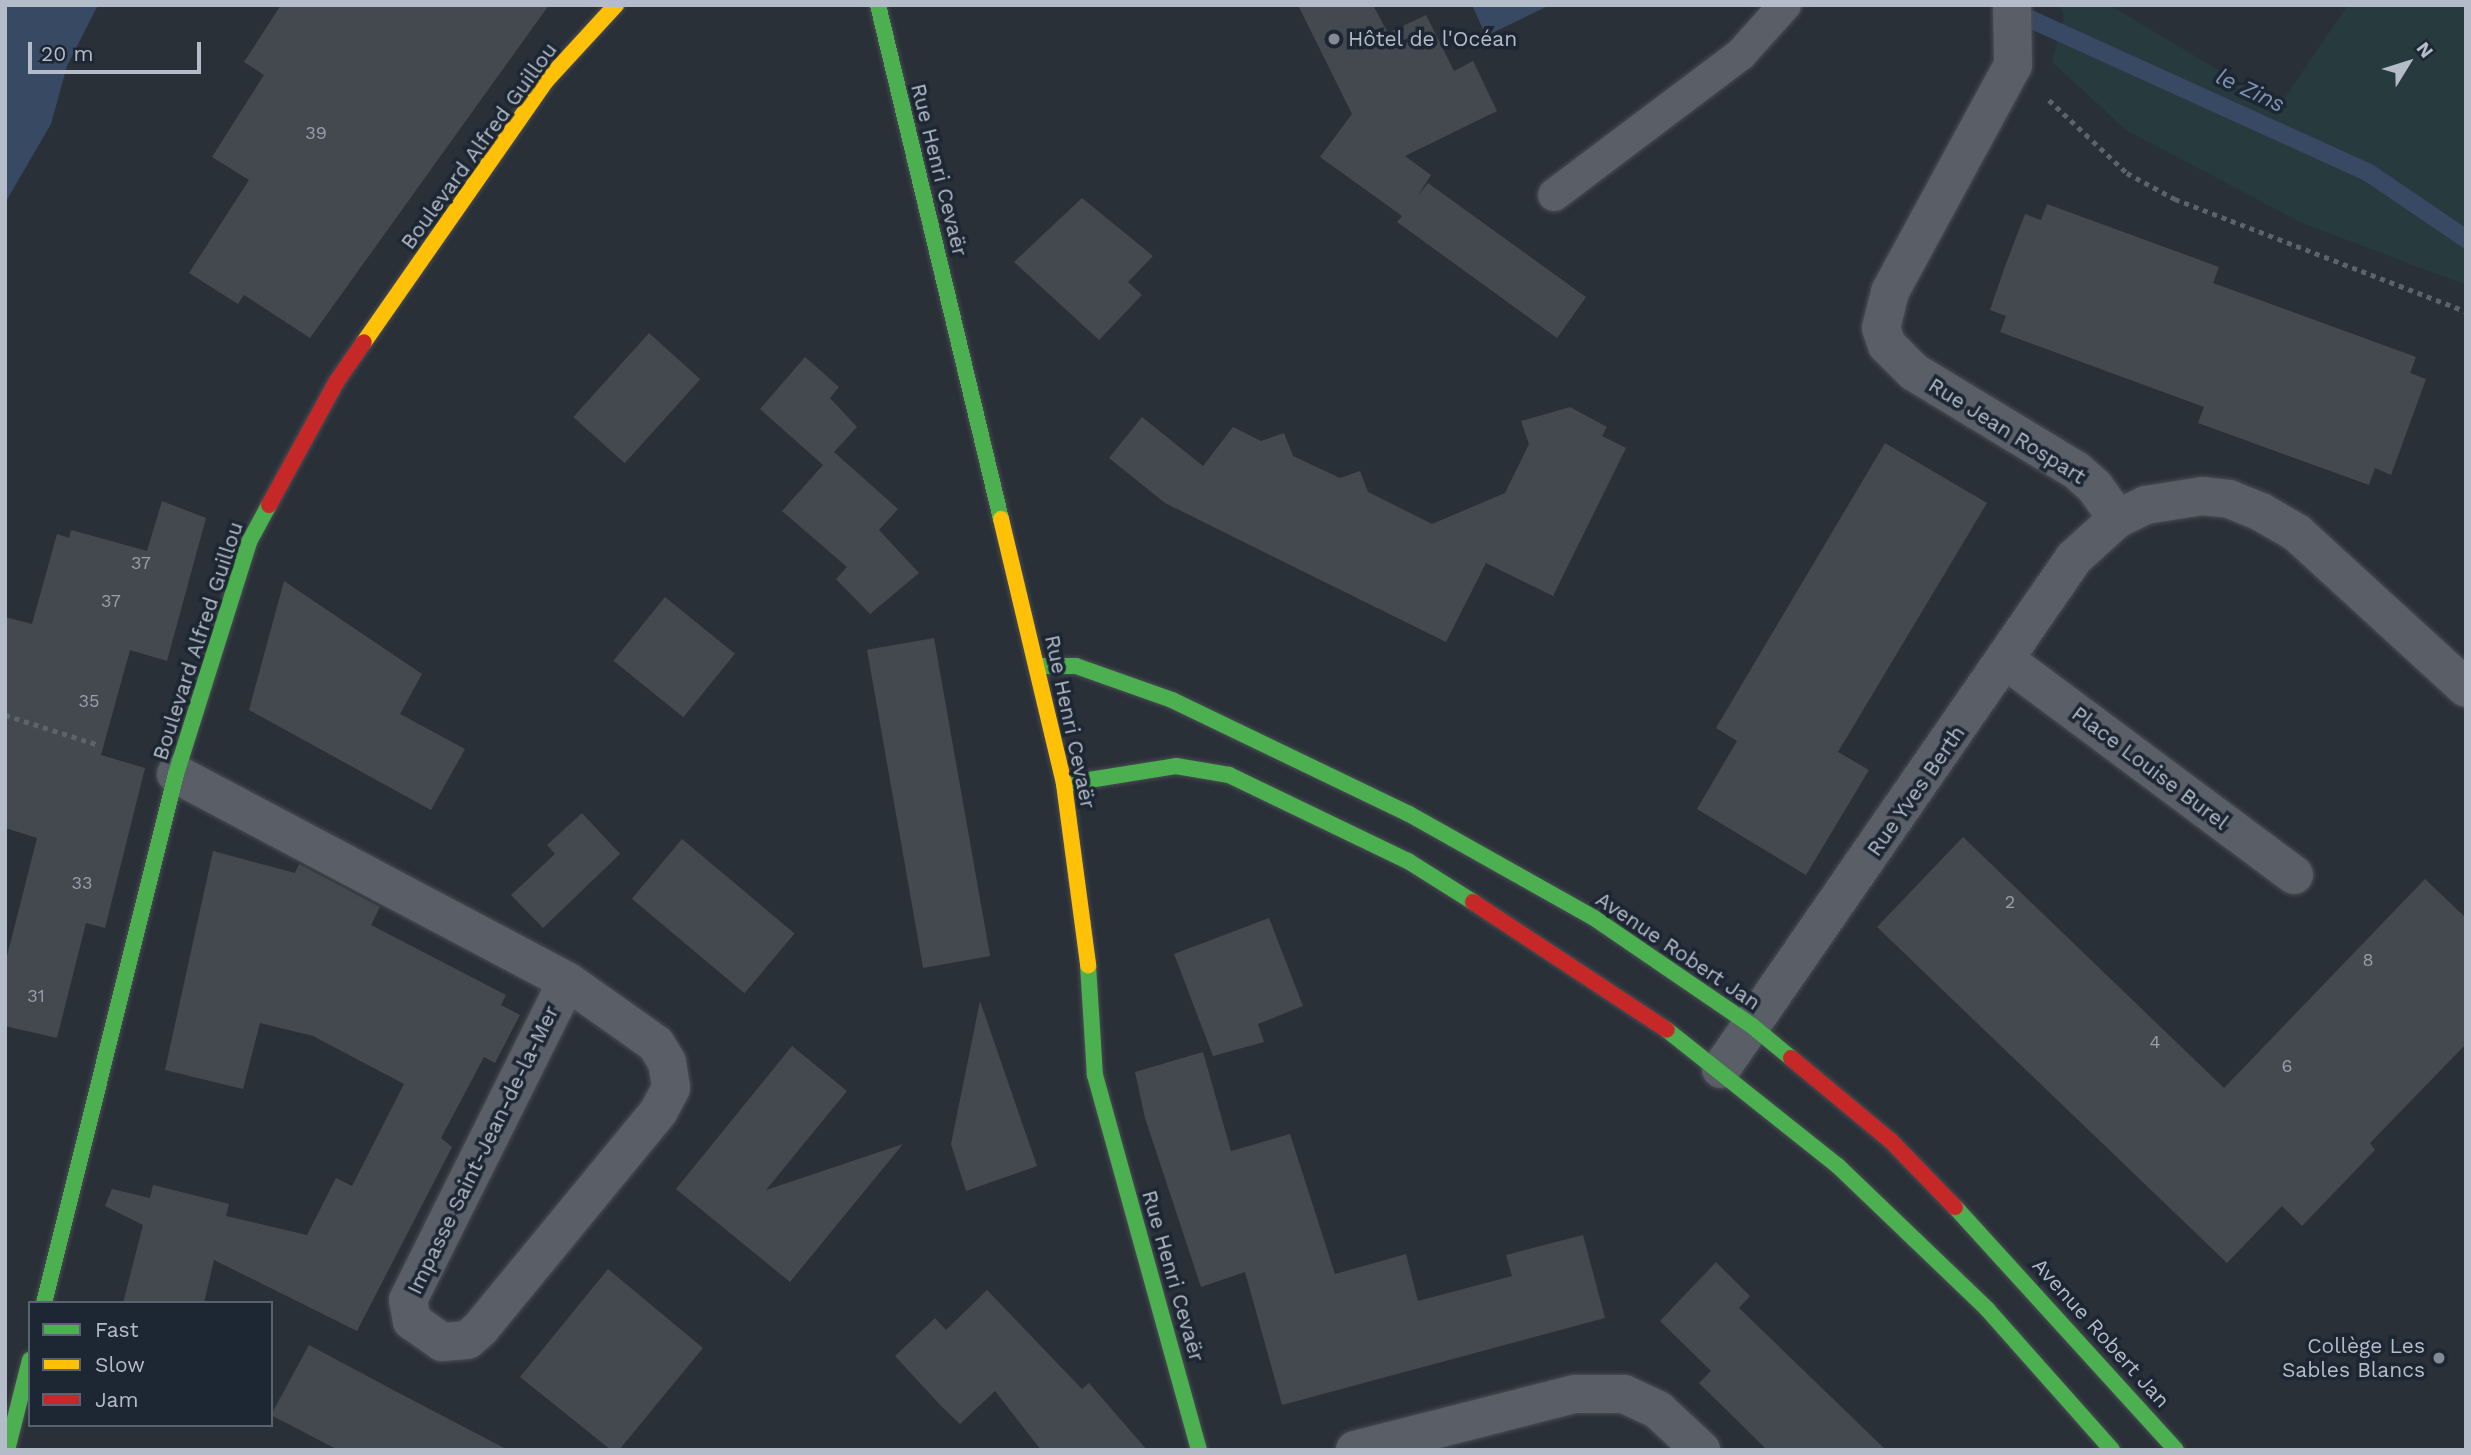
<!DOCTYPE html>
<meta charset="utf-8">
<style>
body{margin:0}
#map{position:relative;width:2471px;height:1455px;overflow:hidden;background:#2a3038;font-family:"Work Sans",sans-serif}
div>[style]{position:absolute}
.green>*{inset:0;background:#273a3e}
.water>*{inset:0;background:#384963}
.stream>*{height:18px;margin:-9px;padding:0 9px;transform-origin:9px;border-radius:9px;background:#384963}
.building>*{inset:0;background:#444950;transform-origin:0 0}
.path>*{height:4.5px;margin-top:-2.25px;transform-origin:0;background:repeating-linear-gradient(90deg,#5d636a 0 5px,transparent 0 10px)}
.roads{filter:drop-shadow(0 0 2px #484c53) drop-shadow(0 0 2px #484c53)}
.lane>*{height:32px;margin:-16px;padding:0 16px;transform-origin:16px;border-radius:16px;background:#5a5e66}
.street>*{height:38px;margin:-19px;padding:0 19px;transform-origin:19px;border-radius:19px;background:#5a5e66}
.fast>*{height:16px;margin:-8px;padding:0 8px;transform-origin:8px;border-radius:8px;background:#4caf50}
.slow>*{height:16px;margin:-8px;padding:0 8px;transform-origin:8px;border-radius:8px;background:#ffc107}
.jam>*{height:16px;margin:-8px;padding:0 8px;transform-origin:8px;border-radius:8px;background:#c62828}
.dots>*{width:19px;height:19px;translate:-50% -50%;box-sizing:border-box;border:4px solid #1d2633;border-radius:50%}
span{translate:-50% -50%;white-space:nowrap;text-align:center;line-height:1.15;-webkit-text-stroke:7px #1d2633;paint-order:stroke}
.number-label{font-size:18px;color:#989fab}
.number-label span{-webkit-text-stroke-width:0}
.poi-label{font-size:21px;color:#b4bcc9}
.left{translate:0 -50%;text-align:left}
.right{translate:-100% -50%;text-align:right}
.street-label{font-size:21px;color:#b4bcc9}
.water-label{font-size:23px;color:#7c92b1;font-style:italic}
.frame{position:absolute;inset:0;border:7px solid #b4bcc9;pointer-events:none}
.legend{position:absolute;left:28px;top:1301px;width:245px;height:126px;box-sizing:border-box;background:#1d2633;border:2px solid #59626f;margin:0;padding:9px 12px;list-style:none;font-size:21px;color:#b4bcc9}
.legend li{display:flex;align-items:center;gap:14px;height:35px}
.legend b{width:35px;border:2px solid #59626f}
.north{position:absolute;left:2373px;top:28px;width:70px;height:70px;-webkit-text-stroke:5px #1d2633;paint-order:stroke;rotate:52deg;font-size:19px;font-weight:700;line-height:28px;text-align:center;color:#b4bcc9}
.north::after{content:'';display:block;margin:auto;width:24px;height:32px;background:#b4bcc9;clip-path:polygon(50% 0,100% 100%,50% 72%,0 100%)}
.scale{position:absolute;left:28px;top:42px;width:173px;height:32px;box-sizing:border-box;border:4px solid #b4bcc9;border-top:0;padding-left:9px;font-size:21px;line-height:24px;white-space:nowrap;color:#b4bcc9;-webkit-text-stroke:5px #1d2633;paint-order:stroke}
</style>
<div id="map">
<div class="green">
<i style="clip-path:polygon(2061px 5px,2109px 5px,2279px 106px,2348px 5px,2466px 5px,2466px 285px,2302px 223px,2126px 130px,2052px 62px,2064px 17px)"></i>
</div>
<div class="water">
<i style="clip-path:polygon(5px 5px,98px 5px,67px 66px,51px 124px,5px 203px)"></i>
<i style="clip-path:polygon(1472px 5px,1550px 5px,1486px 36px)"></i>
</div>
<div class="stream">
<i style="left:2010px;top:10px;width:394px;rotate:24.4deg"></i>
<i style="left:2369px;top:173px;width:117px;rotate:34.2deg"></i>
</div>
<div class="building">
<i style="clip-path:polygon(281px 5px,549px 5px,310px 338px,244px 295px,238px 304px,189px 273px,249px 180px,212px 157px,264px 75px,244px 62px)"></i>
<i style="clip-path:polygon(1298px 5px,1373px 5px,1388px 33px,1426px 15px,1454px 71px,1473px 61px,1497px 111px,1405px 156px,1431px 175px,1417px 197px,1428px 183px,1586px 297px,1557px 338px,1397px 222px,1402px 216px,1320px 157px,1352px 114px)"></i>
<i style="clip-path:polygon(1082px 198px,1153px 256px,1128px 282px,1142px 295px,1099px 340px,1014px 262px)"></i>
<i style="clip-path:polygon(2047px 204px,2219px 267px,2213px 283px,2416px 357px,2410px 373px,2426px 379px,2391px 475px,2375px 468px,2369px 485px,2286px 455px,2198px 423px,2204px 407px,2000px 332px,2006px 316px,1990px 310px,2004px 269px,2025px 214px,2041px 220px)"></i>
<i style="left:649px;top:333px;width:69px;height:113px;rotate:42deg"></i>
<i style="clip-path:polygon(805px 357px,839px 387px,830px 398px,857px 427px,834px 452px,898px 509px,879px 530px,919px 573px,870px 614px,836px 579px,847px 567px,782px 511px,823px 465px,760px 409px)"></i>
<i style="clip-path:polygon(1570px 407px,1607px 427px,1602px 436px,1626px 448px,1553px 596px,1486px 563px,1446px 642px,1165px 503px,1109px 458px,1142px 417px,1203px 466px,1233px 427px,1261px 441px,1284px 433px,1293px 456px,1340px 478px,1360px 471px,1368px 492px,1432px 524px,1505px 493px,1529px 444px,1521px 421px)"></i>
<i style="clip-path:polygon(1885px 443px,1987px 503px,1838px 752px,1869px 770px,1806px 875px,1697px 809px,1737px 741px,1716px 728px)"></i>
<i style="clip-path:polygon(162px 501px,206px 518px,167px 661px,130px 650px,101px 755px,145px 768px,105px 928px,86px 923px,57px 1038px,5px 1026px,5px 964px,37px 838px,5px 828px,5px 617px,32px 624px,57px 534px,69px 538px,71px 530px,147px 551px)"></i>
<i style="clip-path:polygon(284px 581px,422px 674px,400px 714px,465px 749px,431px 810px,249px 710px)"></i>
<i style="left:665px;top:597px;width:90px;height:82px;rotate:39deg"></i>
<i style="left:934px;top:638px;width:323px;height:68px;rotate:80deg"></i>
<i style="clip-path:polygon(582px 813px,620px 854px,543px 928px,511px 895px,555px 854px,547px 845px)"></i>
<i style="clip-path:polygon(1963px 837px,2224px 1088px,2425px 879px,2466px 918px,2466px 1044px,2370px 1143px,2375px 1150px,2302px 1226px,2282px 1206px,2227px 1263px,1877px 927px)"></i>
<i style="left:682px;top:839px;width:147px;height:78px;rotate:40deg"></i>
<i style="clip-path:polygon(213px 851px,295px 873px,299px 864px,380px 907px,371px 925px,506px 995px,501px 1005px,520px 1015px,495px 1063px,484px 1057px,441px 1138px,452px 1147px,357px 1331px,214px 1260px,204px 1303px,123px 1303px,143px 1225px,105px 1206px,112px 1189px,150px 1198px,153px 1185px,229px 1204px,226px 1216px,307px 1235px,336px 1178px,352px 1186px,404px 1084px,313px 1036px,260px 1023px,243px 1089px,165px 1070px)"></i>
<i style="clip-path:polygon(1269px 918px,1303px 1006px,1258px 1024px,1264px 1042px,1213px 1056px,1174px 954px)"></i>
<i style="clip-path:polygon(980px 1001px,1037px 1166px,966px 1191px,951px 1144px)"></i>
<i style="clip-path:polygon(792px 1046px,847px 1091px,766px 1190px,903px 1144px,790px 1282px,676px 1189px)"></i>
<i style="clip-path:polygon(1203px 1052px,1231px 1151px,1290px 1134px,1335px 1274px,1406px 1254px,1418px 1301px,1512px 1276px,1506px 1255px,1583px 1235px,1605px 1318px,1282px 1405px,1245px 1272px,1201px 1287px,1145px 1118px,1135px 1072px)"></i>
<i style="clip-path:polygon(1716px 1262px,1750px 1296px,1739px 1308px,1886px 1450px,1767px 1450px,1699px 1383px,1711px 1371px,1660px 1321px)"></i>
<i style="clip-path:polygon(608px 1269px,703px 1348px,619px 1450px,611px 1450px,520px 1377px)"></i>
<i style="clip-path:polygon(987px 1290px,1082px 1389px,1089px 1383px,1147px 1450px,1041px 1450px,995px 1391px,960px 1424px,942px 1407px,895px 1356px,935px 1318px,946px 1330px)"></i>
<i style="clip-path:polygon(309px 1345px,397px 1392px,508px 1450px,338px 1450px,271px 1415px)"></i>
</div>
<div class="path">
<i style="left:2049px;top:100px;width:107px;rotate:43.1deg"></i>
<i style="left:2127px;top:173px;width:55px;rotate:28.4deg"></i>
<i style="left:2175px;top:199px;width:312px;rotate:21.1deg"></i>
<i style="left:5px;top:715px;width:99px;rotate:17.7deg"></i>
</div>
<div class="roads">
<div class="lane">
<i style="left:1554px;top:195px;width:234px;rotate:-37deg"></i>
<i style="left:1741px;top:54px;width:66px;rotate:-48.1deg"></i>
</div>
<div class="street">
<i style="left:2012px;top:5px;width:60px;rotate:89deg"></i>
<i style="left:2013px;top:65px;width:258px;rotate:118.5deg"></i>
<i style="left:1890px;top:292px;width:37px;rotate:104deg"></i>
<i style="left:1881px;top:328px;width:18px;rotate:71deg"></i>
<i style="left:1887px;top:345px;width:38px;rotate:45deg"></i>
<i style="left:1914px;top:372px;width:189px;rotate:31.2deg"></i>
<i style="left:2076px;top:470px;width:25px;rotate:42deg"></i>
<i style="left:2095px;top:487px;width:39px;rotate:55deg"></i>
<i style="left:2007px;top:661px;width:358px;rotate:36.7deg"></i>
<i style="left:176px;top:774px;width:442px;rotate:27.9deg"></i>
<i style="left:567px;top:981px;width:109px;rotate:35.3deg"></i>
<i style="left:656px;top:1044px;width:21px;rotate:59deg"></i>
<i style="left:667px;top:1062px;width:26px;rotate:81deg"></i>
<i style="left:671px;top:1088px;width:26px;rotate:118deg"></i>
<i style="left:659px;top:1111px;width:281px;rotate:129.4deg"></i>
<i style="left:481px;top:1328px;width:18px;rotate:139deg"></i>
<i style="left:467px;top:1340px;width:25px;rotate:175deg"></i>
<i style="left:442px;top:1342px;width:37px;rotate:-145deg"></i>
<i style="left:412px;top:1321px;width:21px;rotate:-101deg"></i>
<i style="left:408px;top:1300px;width:356px;rotate:-63.5deg"></i>
<i style="left:1721px;top:1069px;width:621px;rotate:-55.36deg"></i>
<i style="left:2074px;top:558px;width:58px;rotate:-42.2deg"></i>
<i style="left:2117px;top:519px;width:32px;rotate:-26deg"></i>
<i style="left:2146px;top:505px;width:57px;rotate:-9.1deg"></i>
<i style="left:2202px;top:496px;width:27px;rotate:6deg"></i>
<i style="left:2229px;top:499px;width:35px;rotate:22deg"></i>
<i style="left:2261px;top:512px;width:42px;rotate:30.3deg"></i>
<i style="left:2297px;top:533px;width:229px;rotate:42.5deg"></i>
<i style="left:1355px;top:1450px;width:227px;rotate:-14.3deg"></i>
<i style="left:1575px;top:1394px;width:49px"></i>
<i style="left:1624px;top:1394px;width:38px;rotate:25deg"></i>
<i style="left:1658px;top:1410px;width:59px;rotate:42.9deg"></i>
</div>
<div class="fast">
<i style="left:878px;top:5px;width:529px;rotate:76.54deg"></i>
<i style="left:1038px;top:666px;width:38px"></i>
<i style="left:1076px;top:666px;width:102px;rotate:19.5deg"></i>
<i style="left:1172px;top:700px;width:263px;rotate:25.7deg"></i>
<i style="left:1409px;top:814px;width:212px;rotate:29.3deg"></i>
<i style="left:1594px;top:918px;width:190px;rotate:34.3deg"></i>
<i style="left:1751px;top:1025px;width:52px;rotate:39.5deg"></i>
<i style="left:1064px;top:784px;width:113px;rotate:-9.1deg"></i>
<i style="left:1176px;top:766px;width:54px;rotate:9.6deg"></i>
<i style="left:1229px;top:775px;width:199px;rotate:25.7deg"></i>
<i style="left:1408px;top:861px;width:77px;rotate:32.2deg"></i>
<i style="left:1088px;top:965px;width:110px;rotate:86.4deg"></i>
<i style="left:1095px;top:1075px;width:389px;rotate:74.5deg"></i>
<i style="left:1667px;top:1030px;width:218px;rotate:38.5deg"></i>
<i style="left:1838px;top:1166px;width:207px;rotate:43.8deg"></i>
<i style="left:1987px;top:1309px;width:188px;rotate:48.4deg"></i>
<i style="left:1955px;top:1207px;width:328px;rotate:47.7deg"></i>
<i style="left:44px;top:1303px;width:545px;rotate:-75.99deg"></i>
<i style="left:176px;top:774px;width:243px;rotate:-72.5deg"></i>
<i style="left:249px;top:542px;width:42px;rotate:-61.6deg"></i>
<i style="left:7px;top:1450px;width:93px;rotate:-75.7deg"></i>
</div>
<div class="slow">
<i style="left:364px;top:342px;width:320px;rotate:-55.1deg"></i>
<i style="left:547px;top:80px;width:102px;rotate:-47.4deg"></i>
<i style="left:1001px;top:519px;width:272px;rotate:76.6deg"></i>
<i style="left:1064px;top:784px;width:183px;rotate:82.4deg"></i>
</div>
<div class="jam">
<i style="left:269px;top:505px;width:141px;rotate:-61.3deg"></i>
<i style="left:337px;top:381px;width:47px;rotate:-55.3deg"></i>
<i style="left:1473px;top:902px;width:232px;rotate:33.4deg"></i>
<i style="left:1791px;top:1058px;width:130px;rotate:39.7deg"></i>
<i style="left:1891px;top:1141px;width:92px;rotate:45.9deg"></i>
</div>
</div>
<div class="dots">
<i style="left:1334px;top:39px;background:#848b96"></i>
<i style="left:2439px;top:1358px;background:#848b96"></i>
</div>
<div class="number-label">
<span style="left:316px;top:133px">39</span>
<span style="left:141px;top:563px">37</span>
<span style="left:111px;top:601px">37</span>
<span style="left:89px;top:701px">35</span>
<span style="left:82px;top:883px">33</span>
<span style="left:2010px;top:902px">2</span>
<span style="left:2368px;top:960px">8</span>
<span style="left:36px;top:996px">31</span>
<span style="left:2155px;top:1042px">4</span>
<span style="left:2287px;top:1066px">6</span>
</div>
<div class="poi-label">
<span class="left" style="left:1348px;top:39px">Hôtel de l'Océan</span>
<span class="right" style="left:2425px;top:1358px">Collège Les<br>Sables Blancs</span>
</div>
<div class="street-label">
<span style="left:479px;top:146px;rotate:-54deg">Boulevard Alfred Guillou</span>
<span style="left:939px;top:170px;rotate:76deg">Rue Henri Cevaër</span>
<span style="left:2007px;top:431px;rotate:32deg">Rue Jean Rospart</span>
<span style="left:198px;top:641px;rotate:-72deg">Boulevard Alfred Guillou</span>
<span style="left:1070px;top:722px;rotate:78deg">Rue Henri Cevaër</span>
<span style="left:2150px;top:768px;rotate:37deg">Place Louise Burel</span>
<span style="left:1916px;top:791px;rotate:-55deg">Rue Yves Berth</span>
<span style="left:1678px;top:951px;rotate:34deg">Avenue Robert Jan</span>
<span style="left:483px;top:1150px;rotate:-64deg">Impasse Saint-Jean-de-la-Mer</span>
<span style="left:1173px;top:1276px;rotate:74deg">Rue Henri Cevaër</span>
<span style="left:2101px;top:1333px;rotate:48deg">Avenue Robert Jan</span>
</div>
<div class="water-label">
<span style="left:2250px;top:91px;rotate:25deg">le Zins</span>
</div>
<div class="frame"></div>
<ul class="legend">
<li><b style="height:9px;background:#4caf50"></b>Fast</li>
<li><b style="height:9px;background:#ffc107"></b>Slow</li>
<li><b style="height:9px;background:#c62828"></b>Jam</li>
</ul>
<div class="north">N</div>
<div class="scale">20 m</div>
</div>
